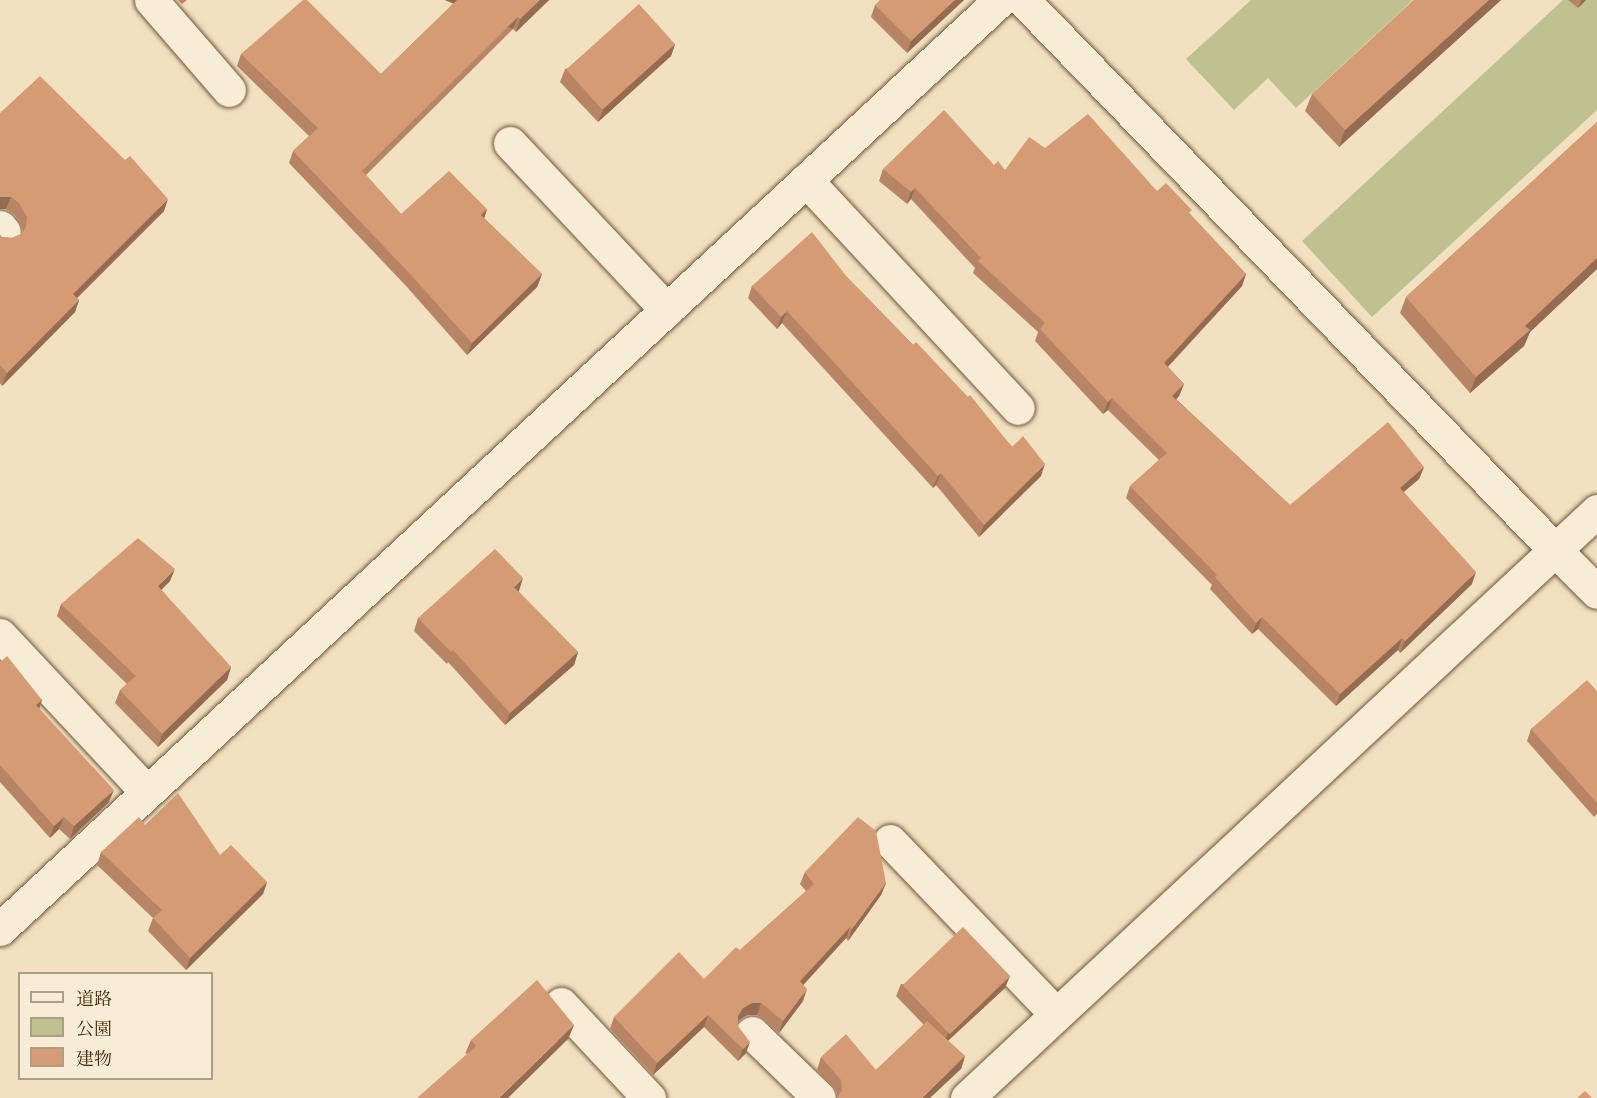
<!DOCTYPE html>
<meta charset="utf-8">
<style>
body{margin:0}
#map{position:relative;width:1597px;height:1098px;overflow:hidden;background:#f2e1c0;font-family:"IM FELL DW Pica","Noto Serif JP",serif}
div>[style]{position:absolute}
.green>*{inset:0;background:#bfc290}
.roads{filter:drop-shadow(0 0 2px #6f5539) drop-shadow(0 0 2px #6f5539)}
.street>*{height:33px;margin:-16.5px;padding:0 16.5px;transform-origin:16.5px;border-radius:16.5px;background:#f7ecd6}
.secondary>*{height:33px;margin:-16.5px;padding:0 16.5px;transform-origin:16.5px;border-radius:16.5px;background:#f7ecd6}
.wall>*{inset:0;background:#b78565}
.shaded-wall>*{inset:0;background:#956c52;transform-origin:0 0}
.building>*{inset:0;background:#d59b75;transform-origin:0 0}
span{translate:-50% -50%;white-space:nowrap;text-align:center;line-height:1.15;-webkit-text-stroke:4.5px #f7ecd6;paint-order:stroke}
.legend{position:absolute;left:18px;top:972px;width:195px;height:108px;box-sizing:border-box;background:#f7ecd6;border:2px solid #af9d85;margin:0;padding:8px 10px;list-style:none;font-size:18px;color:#43260c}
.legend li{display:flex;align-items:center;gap:12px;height:30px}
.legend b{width:30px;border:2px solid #af9d85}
</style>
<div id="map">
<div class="green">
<i style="clip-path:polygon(1251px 0,1413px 0,1296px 108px,1268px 78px,1234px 110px,1186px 59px)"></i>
<i style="clip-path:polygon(1563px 0,1597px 0,1597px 110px,1372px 317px,1302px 241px)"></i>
</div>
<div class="roads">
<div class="street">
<i style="left:151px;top:0;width:119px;rotate:49.1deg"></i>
<i style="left:1023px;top:0;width:765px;rotate:45.95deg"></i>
<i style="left:510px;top:143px;width:229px;rotate:46.8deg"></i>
<i style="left:806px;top:180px;width:311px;rotate:47.1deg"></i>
<i style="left:0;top:227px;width:6px;rotate:51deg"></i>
<i style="left:0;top:635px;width:215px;rotate:46.9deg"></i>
<i style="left:890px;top:841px;width:240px;rotate:46.2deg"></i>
<i style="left:0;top:929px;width:1365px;rotate:-42.89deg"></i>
<i style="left:561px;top:1004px;width:129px;rotate:46.9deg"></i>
<i style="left:752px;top:1033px;width:93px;rotate:44.1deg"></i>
<i style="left:967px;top:1098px;width:861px;rotate:-42.98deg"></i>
</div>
<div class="secondary">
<i style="left:1555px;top:550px;width:59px;rotate:45deg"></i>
</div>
</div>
<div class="wall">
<i style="clip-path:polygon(178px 0,187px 0,182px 4px)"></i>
<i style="clip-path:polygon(457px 0,549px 0,516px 32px,513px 29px,366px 175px,401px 214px,487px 209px,484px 218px,542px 274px,537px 287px,467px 355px,407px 287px,289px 163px,293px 151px,309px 136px,237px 66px,241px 54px,381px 74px)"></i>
<i style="clip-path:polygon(964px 0,907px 53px,871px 17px,875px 5px)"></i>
<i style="clip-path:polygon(1414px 0,1501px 0,1339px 147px,1305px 111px,1312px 94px)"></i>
<i style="clip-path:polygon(1568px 0,1586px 0,1578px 8px)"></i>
<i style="clip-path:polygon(675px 44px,671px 56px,598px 122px,560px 82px,565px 69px)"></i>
<i style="clip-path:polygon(0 113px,164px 211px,77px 298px,79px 300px,75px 312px,2px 386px,0 383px,0 235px,2px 237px,12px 238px,21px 234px,23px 230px,15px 215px,6px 209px)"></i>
<i style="clip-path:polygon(1597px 122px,1597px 269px,1530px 332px,1524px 346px,1470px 393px,1400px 313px,1406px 297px)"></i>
<i style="clip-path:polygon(1045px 148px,1157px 191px,1190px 214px,1246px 274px,1242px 286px,1168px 367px,1184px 384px,1179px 396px,1176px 399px,1290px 505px,1424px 467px,1419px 479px,1404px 492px,1472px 584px,1400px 653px,1398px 650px,1336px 706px,1258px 629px,1252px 634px,1210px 589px,1212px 585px,1126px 498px,1130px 486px,1159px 460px,1108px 410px,1103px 414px,1035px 341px,1038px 332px,973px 273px,975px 268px,911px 199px,907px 204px,879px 181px,883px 169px,994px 165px,1005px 170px)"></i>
<i style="clip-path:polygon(847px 277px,1041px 476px,979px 537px,936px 485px,933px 488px,782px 323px,777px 329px,748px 298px,752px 286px)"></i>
<i style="clip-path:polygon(170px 581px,161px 590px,231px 667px,227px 680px,158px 747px,115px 703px,120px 690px,127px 684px,57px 616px,61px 604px)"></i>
<i style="clip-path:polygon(518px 591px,578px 652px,574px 665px,505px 725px,448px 662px,447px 664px,414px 631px,418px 618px)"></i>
<i style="clip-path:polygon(0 662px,42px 700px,39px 708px,109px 802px,70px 839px,59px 829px,50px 838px,0 782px)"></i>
<i style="clip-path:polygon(1597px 691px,1597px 814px,1594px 817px,1527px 741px,1531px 729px)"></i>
<i style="clip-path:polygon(145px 825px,220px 855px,267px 882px,263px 894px,186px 970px,148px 931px,153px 918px,97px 865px,101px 852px)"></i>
<i style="clip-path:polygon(805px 872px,886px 883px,881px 895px,848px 941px,846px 938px,803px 985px,803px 1001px,779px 1033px,757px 1015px,747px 1015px,739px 1020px,738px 1026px,746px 1053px,738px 1061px,704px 1027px,653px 1075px,610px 1029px,614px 1017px,704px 979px,740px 950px,806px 891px,800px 884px)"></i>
<i style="clip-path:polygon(901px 984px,1005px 988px,948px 1041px,965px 1056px,961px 1069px,837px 1098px,837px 1092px,817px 1070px,821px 1057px,876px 1070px,924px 1025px,896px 996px)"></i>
<i style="clip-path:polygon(574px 1025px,568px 1039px,465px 1054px,471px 1040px)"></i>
</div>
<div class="shaded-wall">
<i style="clip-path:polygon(540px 0,549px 0,516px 32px,520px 19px)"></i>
<i style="clip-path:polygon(955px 0,964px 0,907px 53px,911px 41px)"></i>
<i style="clip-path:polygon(1489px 0,1501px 0,1339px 147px,1345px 130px)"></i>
<i style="clip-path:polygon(1581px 0,1586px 0,1578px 8px)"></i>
<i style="left:518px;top:17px;width:13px;height:219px;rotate:113deg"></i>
<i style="clip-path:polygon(675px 44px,671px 56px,598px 122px,603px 109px)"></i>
<i style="clip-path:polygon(915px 188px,911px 199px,907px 204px,911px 192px)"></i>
<i style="clip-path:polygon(1px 196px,11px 197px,6px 209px,0 209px,0 197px)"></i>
<i style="clip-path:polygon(168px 199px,164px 211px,69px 306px,73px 294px)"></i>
<i style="clip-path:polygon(487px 209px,483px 222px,481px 215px)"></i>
<i style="clip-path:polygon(1597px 258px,1597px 269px,1530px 332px,1524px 346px,1470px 393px,1476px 377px,1525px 326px)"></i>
<i style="clip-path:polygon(542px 274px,537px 287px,467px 355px,472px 343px)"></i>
<i style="clip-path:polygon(1246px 274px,1242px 286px,1160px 375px,1164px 363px)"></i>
<i style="clip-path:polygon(79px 300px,75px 312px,2px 386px,7px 373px)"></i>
<i style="clip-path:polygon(787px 311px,782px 323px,777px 329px,781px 317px)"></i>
<i style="clip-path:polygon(1184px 384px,1179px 396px,1168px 408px,1172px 396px)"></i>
<i style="clip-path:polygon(1112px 398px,1108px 410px,1103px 414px,1108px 402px)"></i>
<i style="clip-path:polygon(1045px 464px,1041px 476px,979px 537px,984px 525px)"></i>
<i style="clip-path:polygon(1424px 467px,1419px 479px,1395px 499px,1400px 488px)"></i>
<i style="clip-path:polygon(941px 473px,936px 485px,933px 488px,938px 476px)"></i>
<i style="clip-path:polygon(175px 569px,170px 581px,153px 598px,158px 586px)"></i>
<i style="clip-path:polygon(1476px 572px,1472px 584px,1400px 653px,1405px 641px)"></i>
<i style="clip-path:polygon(523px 578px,519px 591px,510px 600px,514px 587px)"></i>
<i style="clip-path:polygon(1262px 617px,1258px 629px,1252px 634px,1256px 623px)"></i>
<i style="clip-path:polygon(1402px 638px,1398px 650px,1336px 706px,1340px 694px)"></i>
<i style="clip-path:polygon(578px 652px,574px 665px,505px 725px,510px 713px)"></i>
<i style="clip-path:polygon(231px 667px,227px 680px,158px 747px,162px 734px)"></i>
<i style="clip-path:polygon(42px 700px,38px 712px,36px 705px)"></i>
<i style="clip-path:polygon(114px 790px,109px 802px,70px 839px,74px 826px)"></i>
<i style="clip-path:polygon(64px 817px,59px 829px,50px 838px,54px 826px)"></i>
<i style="clip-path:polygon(267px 882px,263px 894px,186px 970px,190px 958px)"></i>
<i style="clip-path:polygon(886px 883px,881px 895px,848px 941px,852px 929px)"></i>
<i style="clip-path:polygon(850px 927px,846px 938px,796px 993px,800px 981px)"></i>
<i style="clip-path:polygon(1010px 976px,1005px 988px,943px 1045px,948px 1033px)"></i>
<i style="clip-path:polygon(807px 989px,803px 1001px,779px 1033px,783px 1021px)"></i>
<i style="clip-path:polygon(752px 1003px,761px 1003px,757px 1015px,747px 1015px,739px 1020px,734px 1028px,738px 1016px,743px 1008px)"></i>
<i style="clip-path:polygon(708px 1015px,704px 1027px,653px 1075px,657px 1063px)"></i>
<i style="clip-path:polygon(574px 1025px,568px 1039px,508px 1098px,499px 1098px)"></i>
<i style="clip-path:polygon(750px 1042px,746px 1053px,738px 1061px,743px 1049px)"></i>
<i style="clip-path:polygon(965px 1056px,961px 1069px,930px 1098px,922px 1098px)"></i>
</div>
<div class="building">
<i style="clip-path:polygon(303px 0,307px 0,381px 74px,457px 0,540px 0,520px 19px,518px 17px,362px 171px,401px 214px,449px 171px,487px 209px,481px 215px,542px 274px,472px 343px,411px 275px,293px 151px,318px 128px,241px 54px)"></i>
<i style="clip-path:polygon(880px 0,955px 0,911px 41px,875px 5px)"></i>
<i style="clip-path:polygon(1414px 0,1489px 0,1345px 130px,1312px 94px)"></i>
<i style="left:639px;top:4px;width:54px;height:98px;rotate:48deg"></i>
<i style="clip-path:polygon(40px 76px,125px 160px,130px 156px,168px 199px,73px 294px,79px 300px,7px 373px,0 365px,0 235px,2px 237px,12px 238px,21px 234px,26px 227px,27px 217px,19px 203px,11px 197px,0 197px,0 113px)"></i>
<i style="clip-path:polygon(944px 110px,994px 165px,998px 161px,1005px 170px,1029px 137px,1045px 148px,1088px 114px,1157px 191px,1166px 183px,1192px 210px,1189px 213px,1246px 274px,1164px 363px,1184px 384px,1172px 396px,1290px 505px,1388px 422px,1424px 467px,1400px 488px,1476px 572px,1405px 641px,1402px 638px,1340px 694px,1262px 617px,1256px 623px,1215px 577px,1217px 575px,1130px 486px,1167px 453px,1112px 398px,1108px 402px,1040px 329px,1045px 323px,978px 261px,981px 258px,915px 188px,911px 192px,883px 169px)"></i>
<i style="clip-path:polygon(1597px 122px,1597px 258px,1525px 326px,1530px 330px,1476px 377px,1406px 297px)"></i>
<i style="clip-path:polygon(812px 232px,847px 277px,913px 345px,916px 342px,968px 397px,970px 395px,1012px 447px,1023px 436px,1045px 464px,984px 525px,941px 473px,938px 476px,787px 311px,781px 317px,752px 286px)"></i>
<i style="clip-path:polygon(138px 538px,175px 569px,158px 586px,231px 667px,162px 734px,120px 690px,136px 676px,61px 604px)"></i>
<i style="clip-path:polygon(495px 549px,523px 578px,514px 587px,578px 652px,510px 713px,453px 650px,451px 652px,418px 618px)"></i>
<i style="clip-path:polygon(7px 656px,42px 700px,36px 705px,114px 790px,74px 826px,64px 817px,54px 826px,0 765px,0 662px)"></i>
<i style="clip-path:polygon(1587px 680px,1597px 691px,1597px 803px,1531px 729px)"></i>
<i style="clip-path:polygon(178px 793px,220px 855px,231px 845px,267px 882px,190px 958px,153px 918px,162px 910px,101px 852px,139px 817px,145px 825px)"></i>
<i style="clip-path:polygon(858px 817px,876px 831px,886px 883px,852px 929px,850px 927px,800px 981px,807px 989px,783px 1021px,761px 1003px,752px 1003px,743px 1008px,738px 1016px,738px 1026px,750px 1042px,743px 1049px,708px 1015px,657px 1063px,614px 1017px,679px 952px,704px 979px,736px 947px,740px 950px,814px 884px,805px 872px)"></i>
<i style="left:963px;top:927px;width:68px;height:84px;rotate:46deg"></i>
<i style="clip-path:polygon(537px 980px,574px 1025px,499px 1098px,417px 1098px,476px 1046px,471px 1040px)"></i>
<i style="clip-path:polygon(927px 1021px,965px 1056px,922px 1098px,837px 1098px,842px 1090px,841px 1080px,821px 1057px,846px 1034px,876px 1070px)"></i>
<i style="clip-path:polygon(1585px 1091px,1592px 1098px,1577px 1098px)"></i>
</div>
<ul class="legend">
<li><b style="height:8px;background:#f7ecd6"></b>道路</li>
<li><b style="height:16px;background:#bfc290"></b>公園</li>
<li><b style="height:16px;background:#d59b75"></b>建物</li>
</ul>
</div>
